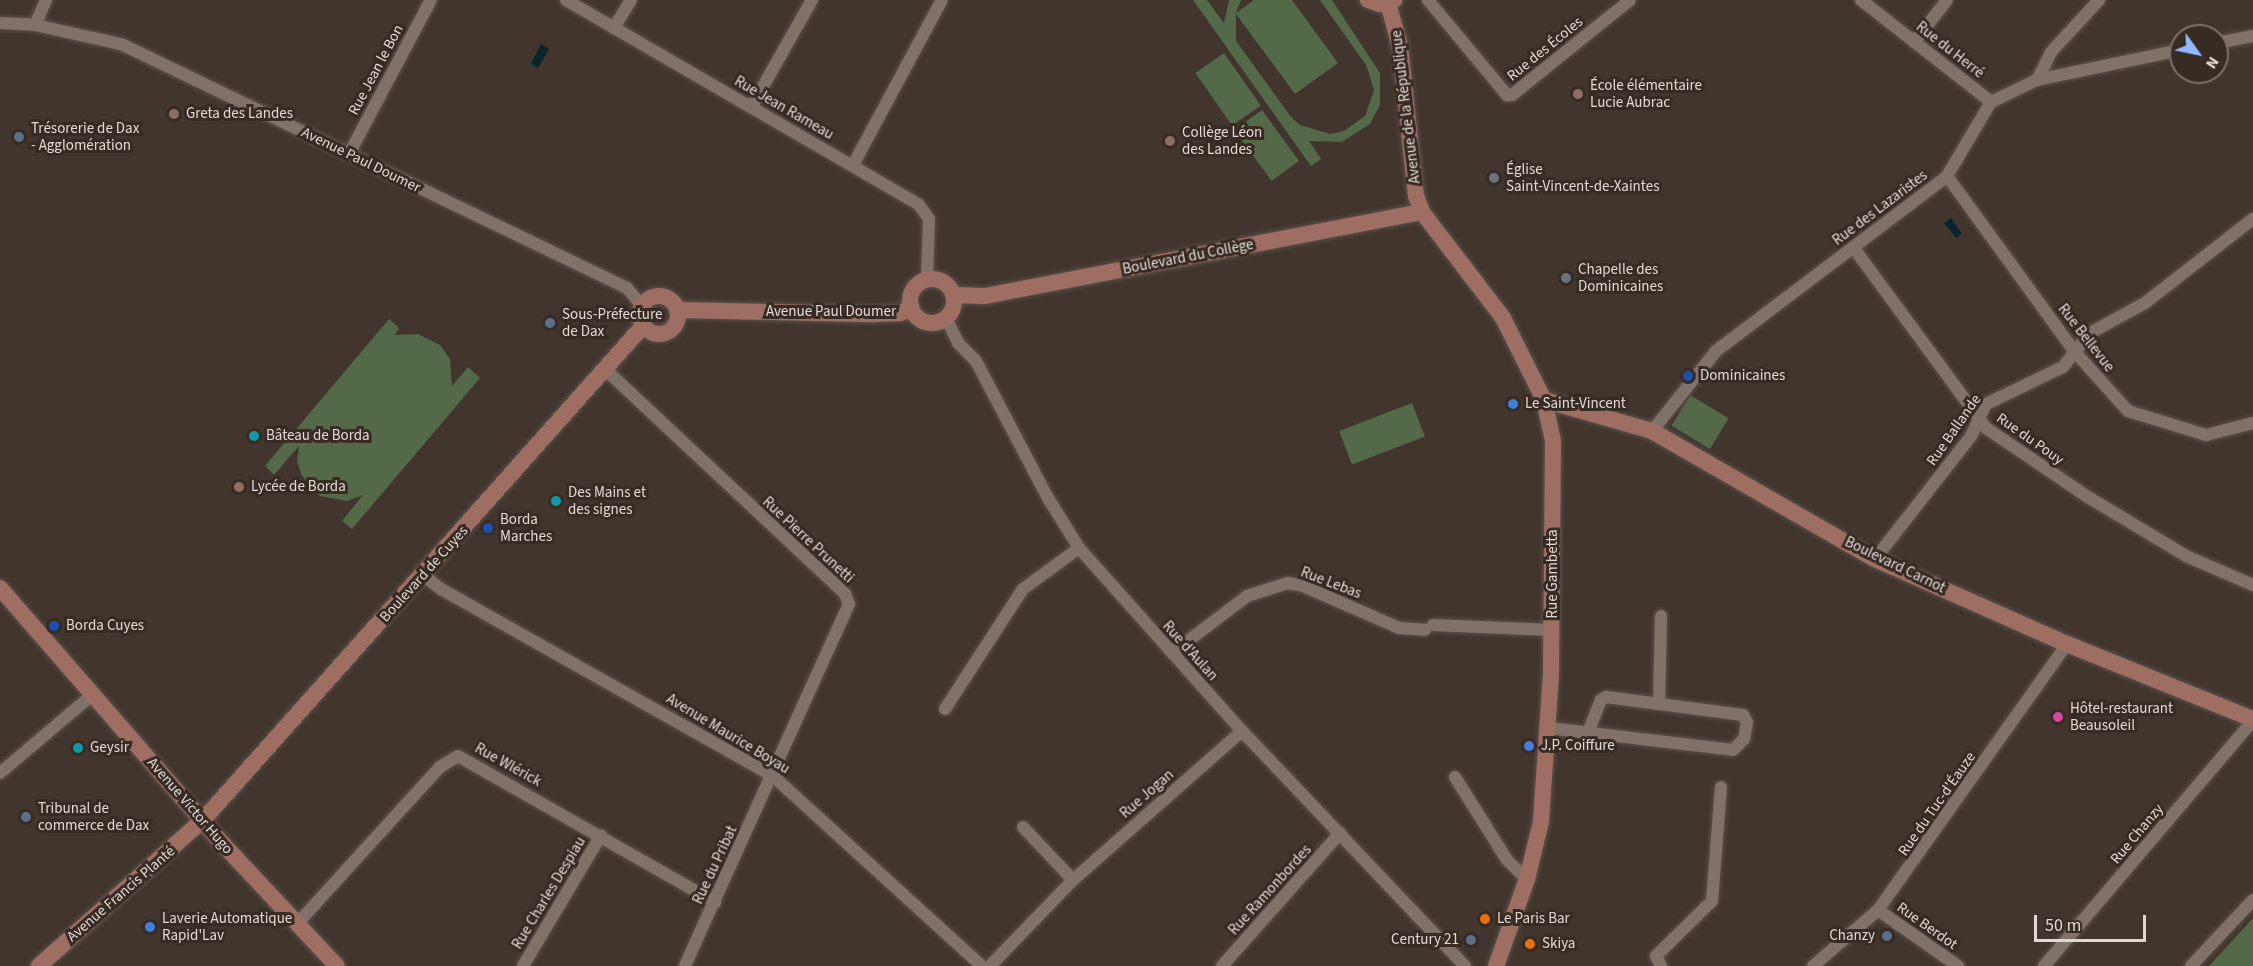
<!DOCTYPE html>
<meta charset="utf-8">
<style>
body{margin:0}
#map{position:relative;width:2253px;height:966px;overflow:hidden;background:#41352d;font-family:"Source Sans 3",sans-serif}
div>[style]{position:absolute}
.green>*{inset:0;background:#546948;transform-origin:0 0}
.water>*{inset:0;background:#0a242b}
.roads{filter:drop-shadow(0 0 2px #5c514a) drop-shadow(0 0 2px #5c514a)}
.street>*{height:12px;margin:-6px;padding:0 6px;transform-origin:6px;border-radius:6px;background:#807169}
.secondary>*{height:16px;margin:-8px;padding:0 8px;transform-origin:8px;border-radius:8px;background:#9f6e63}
.secondary>.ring{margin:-8px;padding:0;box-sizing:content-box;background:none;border:16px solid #9f6e63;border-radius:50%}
.dots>*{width:16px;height:16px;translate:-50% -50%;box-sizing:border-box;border:3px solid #372b24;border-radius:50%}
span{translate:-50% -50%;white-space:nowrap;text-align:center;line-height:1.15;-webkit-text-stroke:6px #372b24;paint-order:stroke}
.street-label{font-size:15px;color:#e1d8d4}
.poi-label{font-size:15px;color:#e1d8d4}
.left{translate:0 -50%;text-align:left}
.right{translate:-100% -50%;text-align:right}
.north{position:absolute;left:2169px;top:24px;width:60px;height:60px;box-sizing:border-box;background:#372b24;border:2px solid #7b706a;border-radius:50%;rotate:123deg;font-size:16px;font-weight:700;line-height:24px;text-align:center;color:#e1d8d4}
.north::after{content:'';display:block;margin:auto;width:21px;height:27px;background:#95b7fd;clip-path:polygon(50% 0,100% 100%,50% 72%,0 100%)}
.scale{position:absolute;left:2034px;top:915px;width:112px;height:27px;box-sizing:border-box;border:3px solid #e1d8d4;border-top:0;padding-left:8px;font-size:18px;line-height:21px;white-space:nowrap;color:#e1d8d4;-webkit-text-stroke:4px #372b24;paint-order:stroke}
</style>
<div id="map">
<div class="green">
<i style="clip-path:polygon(1193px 0,1207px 0,1224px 23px,1229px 0,1241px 0,1236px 13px,1254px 0,1292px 0,1338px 63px,1295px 94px,1236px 14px,1236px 41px,1291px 117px,1300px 125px,1330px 134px,1344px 131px,1365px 116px,1374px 90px,1366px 65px,1320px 0,1332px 0,1380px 73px,1380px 105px,1370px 124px,1342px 142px,1309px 141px,1321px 159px,1311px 166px)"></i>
<i style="left:1224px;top:53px;width:64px;height:35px;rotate:55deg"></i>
<i style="left:1262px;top:110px;width:63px;height:34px;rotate:54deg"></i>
<i style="clip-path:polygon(389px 319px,399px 328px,395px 335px,418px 334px,440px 345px,450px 359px,452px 386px,468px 367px,480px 378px,352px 529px,342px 521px,363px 495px,347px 501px,320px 496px,302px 476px,297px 461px,299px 446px,274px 475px,265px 466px)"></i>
<i style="left:1690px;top:395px;width:45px;height:36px;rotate:31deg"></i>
<i style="left:1412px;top:403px;width:36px;height:78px;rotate:69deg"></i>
<i style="clip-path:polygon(2253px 918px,2253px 966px,2209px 966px)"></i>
</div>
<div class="water">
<i style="clip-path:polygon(541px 44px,549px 49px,538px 68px,531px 64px)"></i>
<i style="clip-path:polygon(1951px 218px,1962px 234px,1956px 238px,1944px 223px)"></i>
</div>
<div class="roads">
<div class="street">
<i style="left:566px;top:0;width:408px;rotate:30.1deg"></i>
<i style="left:919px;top:205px;width:17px;rotate:54deg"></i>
<i style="left:929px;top:219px;width:60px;rotate:91.9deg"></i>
<i style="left:1428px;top:0;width:124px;rotate:50.3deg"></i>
<i style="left:1507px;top:95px;width:5px"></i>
<i style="left:1512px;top:95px;width:151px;rotate:-38.8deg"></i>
<i style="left:1861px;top:0;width:165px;rotate:38.1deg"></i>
<i style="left:0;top:23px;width:35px;rotate:3deg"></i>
<i style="left:35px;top:25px;width:88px;rotate:12.5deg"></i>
<i style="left:121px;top:44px;width:562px;rotate:25.74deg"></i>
<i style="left:627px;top:288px;width:23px;rotate:50deg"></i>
<i style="left:35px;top:25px;width:27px;rotate:-66deg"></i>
<i style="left:614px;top:28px;width:33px;rotate:-59deg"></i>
<i style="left:1914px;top:42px;width:53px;rotate:-51.8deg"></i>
<i style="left:2217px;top:43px;width:37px;rotate:-11deg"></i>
<i style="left:2037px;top:80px;width:31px;rotate:-63deg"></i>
<i style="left:2051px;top:52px;width:71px;rotate:-47.3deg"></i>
<i style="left:752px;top:106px;width:122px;rotate:-60.5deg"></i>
<i style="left:349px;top:154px;width:174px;rotate:-62deg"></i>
<i style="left:853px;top:165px;width:187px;rotate:-61.7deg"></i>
<i style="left:1947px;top:176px;width:218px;rotate:54deg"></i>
<i style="left:2075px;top:352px;width:79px;rotate:48.1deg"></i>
<i style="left:2128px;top:411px;width:82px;rotate:17.1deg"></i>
<i style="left:2206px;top:435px;width:49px;rotate:-14.3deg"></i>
<i style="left:1853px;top:247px;width:225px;rotate:53.7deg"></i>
<i style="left:1986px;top:428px;width:123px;rotate:34.1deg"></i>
<i style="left:2088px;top:497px;width:114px;rotate:31deg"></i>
<i style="left:2186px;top:556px;width:73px;rotate:23.4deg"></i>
<i style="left:946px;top:318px;width:28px;rotate:64deg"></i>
<i style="left:958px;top:343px;width:25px;rotate:45deg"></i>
<i style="left:976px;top:361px;width:155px;rotate:62.3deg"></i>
<i style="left:1048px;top:498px;width:59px;rotate:58.2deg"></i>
<i style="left:1079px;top:548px;width:245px;rotate:48.3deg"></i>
<i style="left:1242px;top:731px;width:324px;rotate:46.5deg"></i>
<i style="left:606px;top:370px;width:328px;rotate:43.1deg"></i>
<i style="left:845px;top:594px;width:11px;rotate:68deg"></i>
<i style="left:849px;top:604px;width:397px;rotate:114.4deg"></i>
<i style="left:1652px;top:431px;width:102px;rotate:-51.3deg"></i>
<i style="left:1716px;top:351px;width:290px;rotate:-37.1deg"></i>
<i style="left:1947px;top:176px;width:86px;rotate:-59.3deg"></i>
<i style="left:1991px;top:102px;width:51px;rotate:-25.6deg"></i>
<i style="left:2037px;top:80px;width:147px;rotate:-11.8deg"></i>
<i style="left:1875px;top:559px;width:156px;rotate:-52deg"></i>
<i style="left:1971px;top:436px;width:35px;rotate:-65deg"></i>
<i style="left:1986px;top:404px;width:85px;rotate:-25.7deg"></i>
<i style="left:2063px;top:367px;width:43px;rotate:-51.5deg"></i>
<i style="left:2090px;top:333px;width:63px;rotate:-28.6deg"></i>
<i style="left:2145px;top:303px;width:137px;rotate:-37.9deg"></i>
<i style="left:423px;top:575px;width:23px;rotate:38deg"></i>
<i style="left:441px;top:589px;width:381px;rotate:29.4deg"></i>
<i style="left:773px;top:776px;width:282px;rotate:42.3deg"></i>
<i style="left:1433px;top:625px;width:119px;rotate:2.4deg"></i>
<i style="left:1172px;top:653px;width:94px;rotate:-37.2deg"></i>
<i style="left:1247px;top:596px;width:43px;rotate:-17.6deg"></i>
<i style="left:1288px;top:583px;width:15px;rotate:11deg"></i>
<i style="left:1303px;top:586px;width:105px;rotate:23.6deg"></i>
<i style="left:1399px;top:628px;width:26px;rotate:4deg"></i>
<i style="left:1659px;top:704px;width:88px;rotate:-88.7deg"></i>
<i style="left:945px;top:709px;width:143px;rotate:-57deg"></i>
<i style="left:1023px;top:589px;width:69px;rotate:-36.2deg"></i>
<i style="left:1549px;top:728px;width:185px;rotate:6.8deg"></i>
<i style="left:1733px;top:750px;width:16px;rotate:-45deg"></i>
<i style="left:1744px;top:739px;width:17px;rotate:-80deg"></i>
<i style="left:1747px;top:722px;width:8px;rotate:-120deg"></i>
<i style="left:1743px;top:715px;width:138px;rotate:-172.5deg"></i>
<i style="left:1606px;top:697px;width:6px;rotate:149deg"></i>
<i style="left:1601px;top:700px;width:35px;rotate:112deg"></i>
<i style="left:0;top:773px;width:122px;rotate:-40.3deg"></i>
<i style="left:1455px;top:777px;width:98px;rotate:57.9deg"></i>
<i style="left:1507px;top:860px;width:28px;rotate:44deg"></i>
<i style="left:1023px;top:827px;width:73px;rotate:46.7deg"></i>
<i style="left:1878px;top:910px;width:98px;rotate:35deg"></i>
<i style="left:297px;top:924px;width:212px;rotate:-47.7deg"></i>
<i style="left:440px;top:767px;width:21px;rotate:-31deg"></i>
<i style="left:458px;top:756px;width:296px;rotate:29.6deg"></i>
<i style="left:523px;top:966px;width:152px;rotate:-59.2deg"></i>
<i style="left:990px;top:966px;width:120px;rotate:-46deg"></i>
<i style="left:1073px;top:880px;width:225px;rotate:-41.4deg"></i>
<i style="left:1222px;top:966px;width:178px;rotate:-48.4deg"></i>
<i style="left:1661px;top:966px;width:11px;rotate:-117deg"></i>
<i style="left:1656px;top:956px;width:78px;rotate:-44.5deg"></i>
<i style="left:1712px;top:901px;width:114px;rotate:-85.5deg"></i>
<i style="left:1813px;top:966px;width:86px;rotate:-40.7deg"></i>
<i style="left:1878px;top:910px;width:326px;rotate:-54.6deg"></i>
<i style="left:2044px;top:966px;width:323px;rotate:-49.6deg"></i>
<i style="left:2191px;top:966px;width:91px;rotate:-46.8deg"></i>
</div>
<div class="secondary">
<i style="left:1368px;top:0;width:13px;rotate:18deg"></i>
<i style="left:1380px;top:4px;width:15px;rotate:-16deg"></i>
<i style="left:1388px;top:3px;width:45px;rotate:74.4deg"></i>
<i style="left:1400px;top:46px;width:151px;rotate:83.9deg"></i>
<i style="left:1416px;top:196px;width:17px;rotate:69deg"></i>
<i style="left:1422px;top:212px;width:133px;rotate:52.6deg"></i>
<i style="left:1503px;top:318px;width:92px;rotate:63.4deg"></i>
<i style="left:1544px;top:400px;width:42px;rotate:77.6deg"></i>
<i style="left:1553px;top:441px;width:233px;rotate:90.5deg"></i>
<i style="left:1551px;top:674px;width:148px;rotate:93.9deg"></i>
<i style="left:1541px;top:822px;width:59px;rotate:103.8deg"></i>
<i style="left:1527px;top:879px;width:92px;rotate:109.6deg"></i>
<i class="ring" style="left:910px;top:279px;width:28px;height:28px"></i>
<i style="left:954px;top:295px;width:31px;rotate:2deg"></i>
<i style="left:985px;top:296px;width:445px;rotate:-10.9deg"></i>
<i class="ring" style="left:640px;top:296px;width:22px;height:22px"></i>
<i style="left:677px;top:310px;width:198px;rotate:1.2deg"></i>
<i style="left:875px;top:314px;width:26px;rotate:-2deg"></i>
<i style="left:901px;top:313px;width:12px;rotate:-31deg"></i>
<i style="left:1544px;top:400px;width:112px;rotate:16deg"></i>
<i style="left:1652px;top:431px;width:257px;rotate:29.9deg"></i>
<i style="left:1875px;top:559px;width:210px;rotate:23.9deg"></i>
<i style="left:2067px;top:644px;width:201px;rotate:22deg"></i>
<i style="left:0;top:588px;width:335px;rotate:49deg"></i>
<i style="left:220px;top:841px;width:171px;rotate:46.9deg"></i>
<i style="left:39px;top:966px;width:220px;rotate:-41.7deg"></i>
<i style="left:203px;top:820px;width:662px;rotate:-48.31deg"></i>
</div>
</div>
<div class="dots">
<i style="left:1578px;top:94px;background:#8d6e63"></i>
<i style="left:174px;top:114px;background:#8d6e63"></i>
<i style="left:19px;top:137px;background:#5c6f8a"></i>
<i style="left:1170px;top:141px;background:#8d6e63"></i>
<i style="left:1494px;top:178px;background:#6b7280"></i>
<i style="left:1566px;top:278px;background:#6b7280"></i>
<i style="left:550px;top:323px;background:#5c6f8a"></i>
<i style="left:1688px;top:376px;background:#1a4fb4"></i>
<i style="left:1513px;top:404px;background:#3f7fe0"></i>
<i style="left:254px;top:436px;background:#0f9aa8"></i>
<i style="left:239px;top:487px;background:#8d6e63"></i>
<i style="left:556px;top:501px;background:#0f9aa8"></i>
<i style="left:488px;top:528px;background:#1a4fb4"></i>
<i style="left:54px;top:626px;background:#1a4fb4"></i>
<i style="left:2058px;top:717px;background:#d1479c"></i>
<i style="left:1529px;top:746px;background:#3f7fe0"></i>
<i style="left:78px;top:748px;background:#0f9aa8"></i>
<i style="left:26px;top:817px;background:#5c6f8a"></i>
<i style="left:1485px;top:919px;background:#e8710a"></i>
<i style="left:150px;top:927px;background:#3f7fe0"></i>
<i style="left:1887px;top:936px;background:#5c6f8a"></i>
<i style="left:1471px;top:940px;background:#5c6f8a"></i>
<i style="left:1530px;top:944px;background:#e8710a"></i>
</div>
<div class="street-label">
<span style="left:1545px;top:49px;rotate:-39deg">Rue des Écoles</span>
<span style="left:1950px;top:50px;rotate:38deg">Rue du Herré</span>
<span style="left:376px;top:70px;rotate:-62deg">Rue Jean le Bon</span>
<span style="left:1406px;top:107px;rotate:-97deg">Avenue de la République</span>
<span style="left:784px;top:108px;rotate:30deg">Rue Jean Rameau</span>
<span style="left:361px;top:160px;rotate:26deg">Avenue Paul Doumer</span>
<span style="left:1880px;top:208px;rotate:-37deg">Rue des Lazaristes</span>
<span style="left:1188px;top:257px;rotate:-11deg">Boulevard du Collège</span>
<span style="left:831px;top:312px">Avenue Paul Doumer</span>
<span style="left:2086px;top:338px;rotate:52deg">Rue Bellevue</span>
<span style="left:1954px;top:430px;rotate:-55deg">Rue Ballande</span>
<span style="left:2030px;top:439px;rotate:35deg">Rue du Pouy</span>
<span style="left:808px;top:540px;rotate:43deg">Rue Pierre Prunetti</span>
<span style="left:1895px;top:565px;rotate:26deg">Boulevard Carnot</span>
<span style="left:424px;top:574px;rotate:-48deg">Boulevard de Cuyes</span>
<span style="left:1553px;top:574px;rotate:-90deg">Rue Gambetta</span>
<span style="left:1331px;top:583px;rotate:21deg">Rue Lebas</span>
<span style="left:1190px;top:651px;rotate:48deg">Rue d'Aulan</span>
<span style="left:728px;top:734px;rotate:31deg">Avenue Maurice Boyau</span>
<span style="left:508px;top:765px;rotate:29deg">Rue Wlérick</span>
<span style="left:1147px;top:794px;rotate:-41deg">Rue Jogan</span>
<span style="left:1937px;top:804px;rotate:-55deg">Rue du Tuc-d'Éauze</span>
<span style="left:190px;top:806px;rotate:49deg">Avenue Victor Hugo</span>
<span style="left:2137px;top:834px;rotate:-50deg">Rue Chanzy</span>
<span style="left:715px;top:865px;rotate:-65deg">Rue du Pribat</span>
<span style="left:1270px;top:890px;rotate:-48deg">Rue Ramonbordes</span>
<span style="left:549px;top:893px;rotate:-59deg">Rue Charles Despiau</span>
<span style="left:121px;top:894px;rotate:-41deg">Avenue Francis Planté</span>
<span style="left:1927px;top:926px;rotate:35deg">Rue Berdot</span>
</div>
<div class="poi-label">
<span class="left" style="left:1590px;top:94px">École élémentaire<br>Lucie Aubrac</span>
<span class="left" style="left:186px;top:114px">Greta des Landes</span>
<span class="left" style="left:31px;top:137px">Trésorerie de Dax<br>- Agglomération</span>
<span class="left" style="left:1182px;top:141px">Collège Léon<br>des Landes</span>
<span class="left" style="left:1506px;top:178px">Église<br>Saint-Vincent-de-Xaintes</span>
<span class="left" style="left:1578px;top:278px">Chapelle des<br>Dominicaines</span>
<span class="left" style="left:562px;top:323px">Sous-Préfecture<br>de Dax</span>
<span class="left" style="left:1700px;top:376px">Dominicaines</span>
<span class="left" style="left:1525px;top:404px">Le Saint-Vincent</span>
<span class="left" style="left:266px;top:436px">Bâteau de Borda</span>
<span class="left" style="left:251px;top:487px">Lycée de Borda</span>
<span class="left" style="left:568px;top:501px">Des Mains et<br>des signes</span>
<span class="left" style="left:500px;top:528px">Borda<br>Marches</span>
<span class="left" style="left:66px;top:626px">Borda Cuyes</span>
<span class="left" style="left:2070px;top:717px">Hôtel-restaurant<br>Beausoleil</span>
<span class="left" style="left:1541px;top:746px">J.P. Coiffure</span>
<span class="left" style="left:90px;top:748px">Geysir</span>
<span class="left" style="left:38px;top:817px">Tribunal de<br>commerce de Dax</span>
<span class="left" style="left:162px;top:927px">Laverie Automatique<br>Rapid'Lav</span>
<span class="left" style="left:1497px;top:919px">Le Paris Bar</span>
<span class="right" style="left:1875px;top:936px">Chanzy</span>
<span class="right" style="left:1459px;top:940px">Century 21</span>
<span class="left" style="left:1542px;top:944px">Skiya</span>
</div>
<div class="north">N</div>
<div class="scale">50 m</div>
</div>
